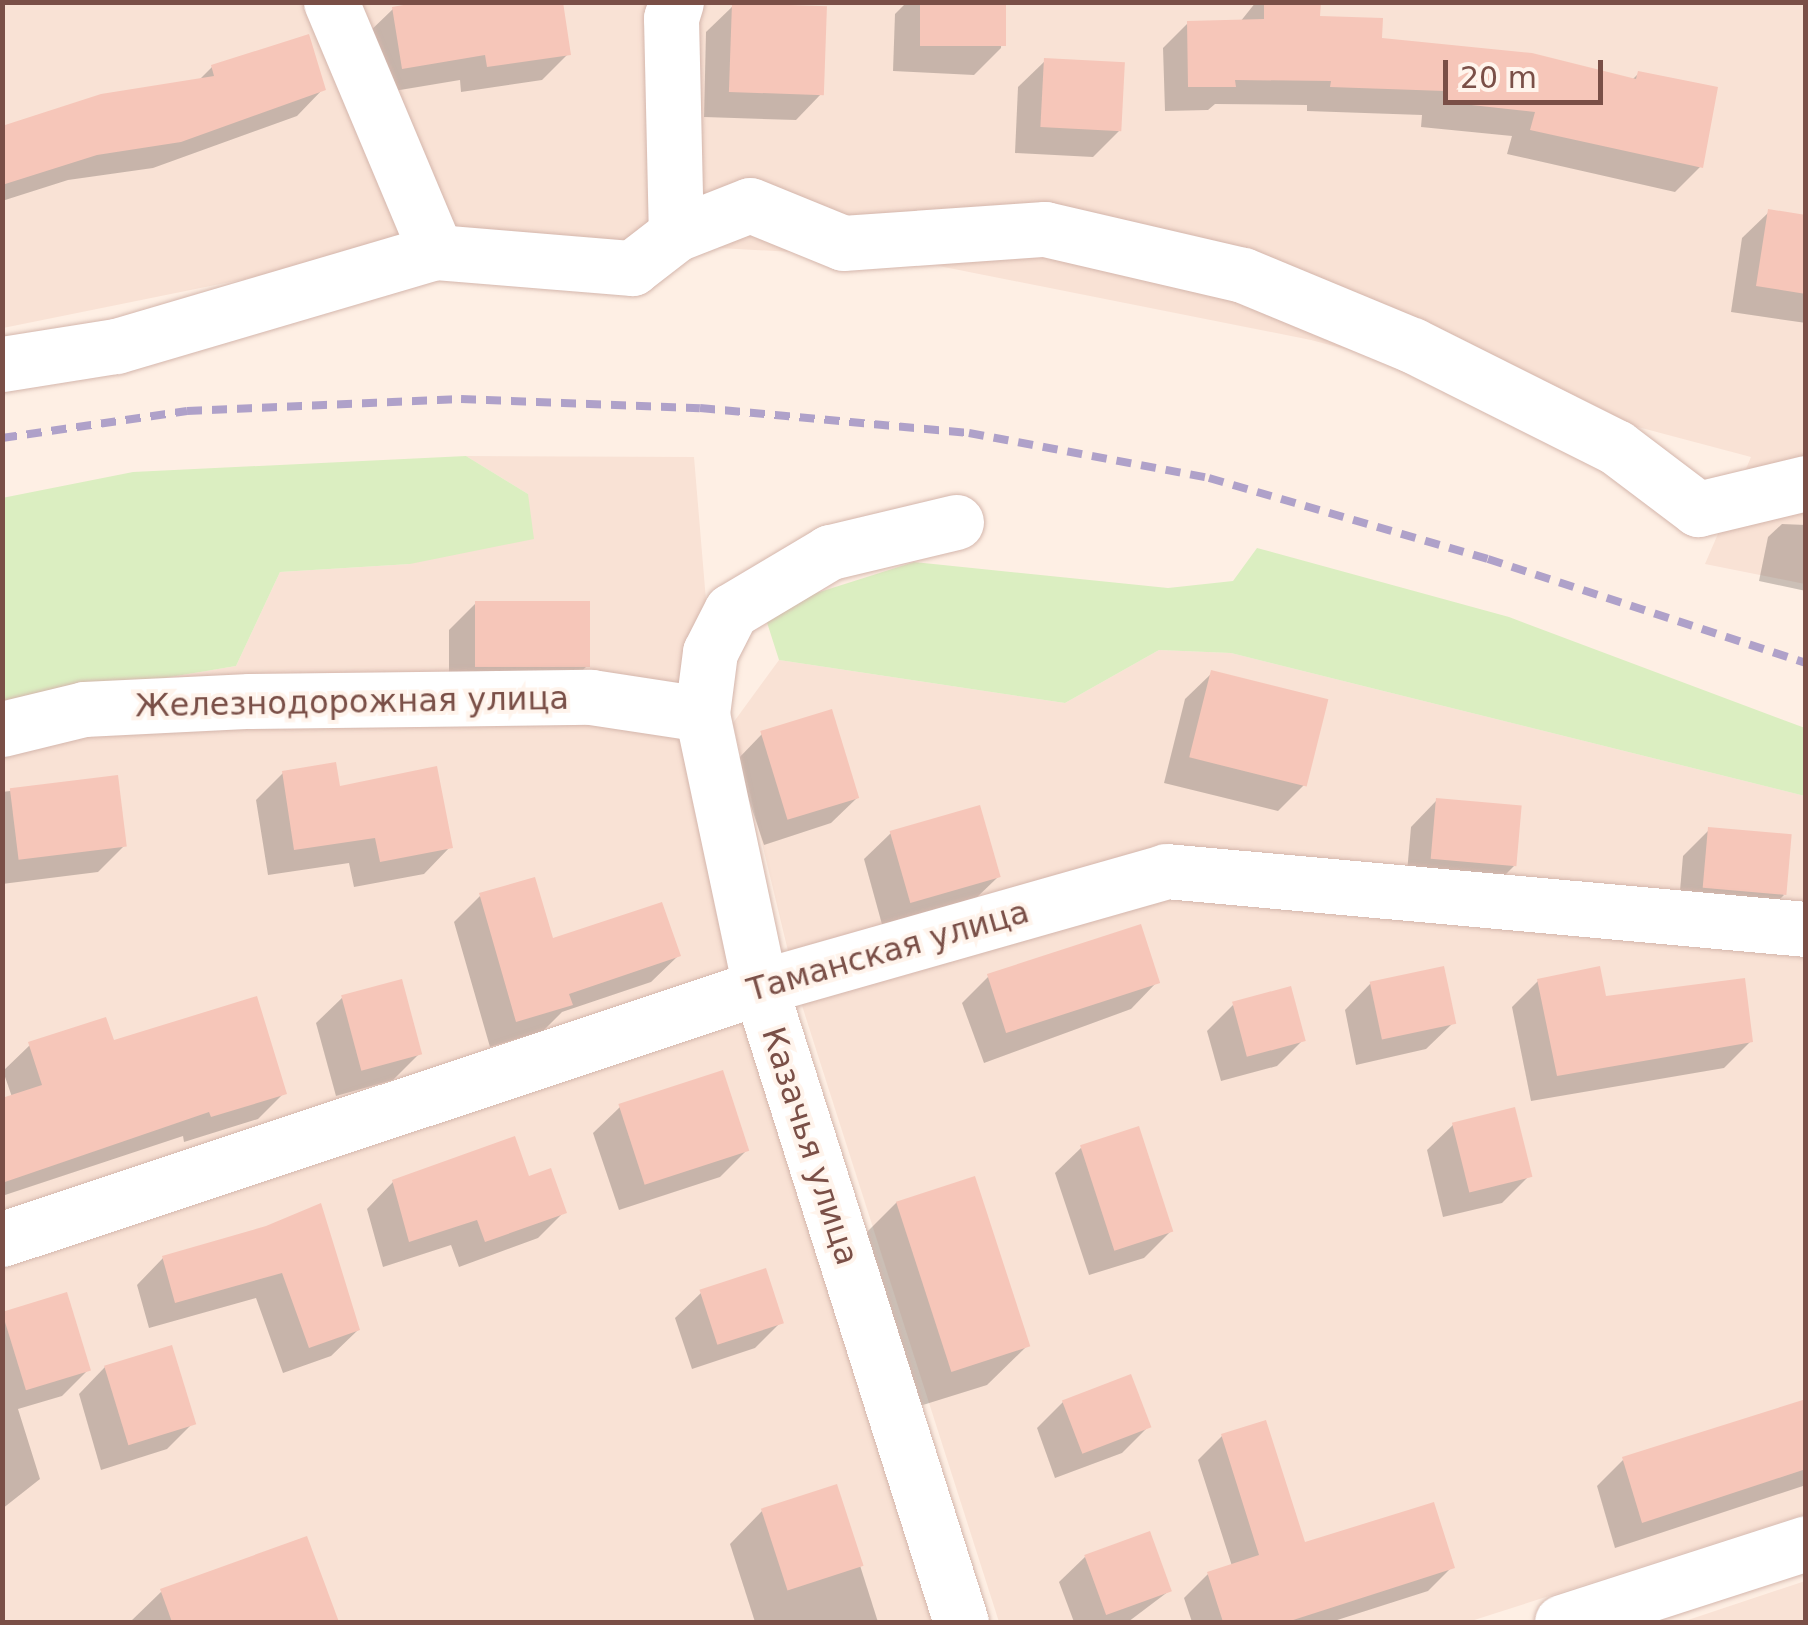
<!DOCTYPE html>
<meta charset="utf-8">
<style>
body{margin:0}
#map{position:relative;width:1808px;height:1625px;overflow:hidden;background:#feefe4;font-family:"DejaVu Sans",sans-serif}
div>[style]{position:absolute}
.residential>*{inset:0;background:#f9e2d5}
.green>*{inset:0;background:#dbeec1}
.shadow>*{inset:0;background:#0003}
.building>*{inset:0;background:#f6c6b9;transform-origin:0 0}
.roads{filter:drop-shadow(0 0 2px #d4b6ac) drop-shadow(0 0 2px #d4b6ac)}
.minor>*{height:55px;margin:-27.5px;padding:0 27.5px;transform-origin:27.5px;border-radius:27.5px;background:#fff}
.rail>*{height:8px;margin-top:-4px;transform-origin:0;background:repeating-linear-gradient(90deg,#afa1c9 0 15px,transparent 0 25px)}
span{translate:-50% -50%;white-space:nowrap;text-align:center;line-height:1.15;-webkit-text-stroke:8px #fff4ec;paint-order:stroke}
.street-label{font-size:32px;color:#7a4f47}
.frame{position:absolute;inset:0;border:5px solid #7a4f47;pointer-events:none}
.scale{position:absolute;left:1443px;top:60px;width:160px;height:45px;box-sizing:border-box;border:5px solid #7a4f47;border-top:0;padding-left:12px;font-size:30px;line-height:35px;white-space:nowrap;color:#7a4f47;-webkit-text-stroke:8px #fff4ec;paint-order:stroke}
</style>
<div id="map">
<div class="residential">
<i style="clip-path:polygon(3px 3px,1805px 3px,1805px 584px,1705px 564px,1751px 457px,1311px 340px,899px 258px,576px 240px,284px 271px,3px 328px)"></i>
<i style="clip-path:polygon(466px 456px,694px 457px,737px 971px,3px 1218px,2px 705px,236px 666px,280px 572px,410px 564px,528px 494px)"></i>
<i style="clip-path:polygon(1159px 650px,1231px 653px,1805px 796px,1805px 912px,1163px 853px,789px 955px,733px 723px,779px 660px,1065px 703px)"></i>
<i style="clip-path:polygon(1170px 889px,1805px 946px,1805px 1514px,1468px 1622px,999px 1622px,799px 996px)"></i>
<i style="clip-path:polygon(748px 1020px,941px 1622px,3px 1622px,2px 1263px)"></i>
<i style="clip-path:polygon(1805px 1581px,1805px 1622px,1682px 1622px)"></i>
</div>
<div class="green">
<i style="clip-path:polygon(466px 456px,528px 494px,534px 539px,410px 564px,280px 572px,236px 666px,3px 705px,2px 498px,133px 472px)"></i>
<i style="clip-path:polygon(1257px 548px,1509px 617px,1805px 728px,1805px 796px,1231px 653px,1159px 650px,1065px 703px,779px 660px,763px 610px,914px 562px,1168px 588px,1233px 581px)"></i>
</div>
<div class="shadow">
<i style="clip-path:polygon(907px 2px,1003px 2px,1001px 48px,974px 75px,893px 71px,895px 14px)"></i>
<i style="clip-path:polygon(1256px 2px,1318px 2px,1318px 18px,1380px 40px,1631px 81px,1639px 73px,1700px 167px,1675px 192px,1507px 154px,1512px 136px,1421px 127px,1422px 115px,1307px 111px,1307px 105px,1215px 104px,1208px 110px,1165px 111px,1163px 48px,1188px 23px,1240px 22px)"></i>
<i style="clip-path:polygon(733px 6px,822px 93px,796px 120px,704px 117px,706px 32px)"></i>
<i style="clip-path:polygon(393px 9px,568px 54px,542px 80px,461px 92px,460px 80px,376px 94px,366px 35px)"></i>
<i style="clip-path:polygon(1045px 61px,1119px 131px,1093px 157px,1015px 153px,1018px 87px)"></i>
<i style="clip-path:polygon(212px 67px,323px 89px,297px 116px,153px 168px,68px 180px,2px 201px,2px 134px,198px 81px)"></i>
<i style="clip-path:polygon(1769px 212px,1806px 217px,1806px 323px,1731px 312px,1742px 238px)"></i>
<i style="clip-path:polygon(1782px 524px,1806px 525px,1806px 591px,1759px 581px,1768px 537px)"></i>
<i style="clip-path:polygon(476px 603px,588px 665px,561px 691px,449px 692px,449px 630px)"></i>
<i style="clip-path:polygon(1212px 673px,1304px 785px,1278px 811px,1164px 783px,1185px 699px)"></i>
<i style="clip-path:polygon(762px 734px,858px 797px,831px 823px,764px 845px,736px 761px)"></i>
<i style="clip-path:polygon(283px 773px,338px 789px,450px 847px,424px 874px,354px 887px,349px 863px,268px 875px,256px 800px)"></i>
<i style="clip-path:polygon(116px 778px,124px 846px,98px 872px,2px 884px,2px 792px)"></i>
<i style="clip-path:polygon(1437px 800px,1514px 866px,1488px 892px,1406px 884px,1411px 827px)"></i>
<i style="clip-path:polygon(1709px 830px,1784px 895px,1758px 921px,1678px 914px,1683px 856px)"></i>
<i style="clip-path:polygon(891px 833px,998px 877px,971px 903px,883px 928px,864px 859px)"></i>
<i style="clip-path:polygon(480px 896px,551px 941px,678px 956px,651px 982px,562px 1012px,543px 1031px,490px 1047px,454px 922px)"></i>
<i style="clip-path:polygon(989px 976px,1157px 982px,1131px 1009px,984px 1063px,962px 1003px)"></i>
<i style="clip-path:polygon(1538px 981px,1604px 999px,1751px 1041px,1724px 1068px,1531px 1101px,1512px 1007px)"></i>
<i style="clip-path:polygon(1371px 983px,1453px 1023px,1426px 1049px,1356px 1065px,1345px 1010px)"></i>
<i style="clip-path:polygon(343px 997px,420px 1053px,393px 1080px,336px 1096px,316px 1023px)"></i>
<i style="clip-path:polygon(1233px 1005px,1303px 1040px,1277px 1066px,1221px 1081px,1207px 1031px)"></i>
<i style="clip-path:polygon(112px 1043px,284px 1093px,258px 1119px,184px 1142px,183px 1136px,2px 1196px,2px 1100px,12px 1097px,3px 1071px,30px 1045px)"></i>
<i style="clip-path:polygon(620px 1107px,746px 1151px,720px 1177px,619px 1210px,593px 1133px)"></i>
<i style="clip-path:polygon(1454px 1124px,1529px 1176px,1502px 1203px,1443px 1217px,1427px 1150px)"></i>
<i style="clip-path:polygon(1082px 1147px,1171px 1231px,1144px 1258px,1089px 1275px,1055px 1173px)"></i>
<i style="clip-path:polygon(528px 1179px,564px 1212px,538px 1238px,459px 1267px,451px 1245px,383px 1267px,367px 1209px,393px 1182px)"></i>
<i style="clip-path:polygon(897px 1202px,1026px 1347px,987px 1385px,910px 1409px,858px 1241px)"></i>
<i style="clip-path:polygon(267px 1229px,358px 1330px,331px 1356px,283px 1373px,256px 1298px,149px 1328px,137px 1285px,163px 1258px)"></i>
<i style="clip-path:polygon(702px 1292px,781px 1322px,755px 1348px,692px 1369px,675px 1318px)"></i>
<i style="clip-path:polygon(65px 1295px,88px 1370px,62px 1396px,18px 1409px,40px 1479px,2px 1509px,2px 1313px)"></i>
<i style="clip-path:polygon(105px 1367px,193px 1423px,167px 1449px,101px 1470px,79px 1394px)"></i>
<i style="clip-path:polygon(1806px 1401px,1803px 1486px,1615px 1548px,1597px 1486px,1623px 1460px)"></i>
<i style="clip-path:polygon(1063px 1402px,1148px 1427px,1122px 1453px,1055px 1478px,1037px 1428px)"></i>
<i style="clip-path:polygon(1222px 1436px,1303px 1545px,1452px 1567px,1428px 1591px,1331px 1622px,1192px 1622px,1184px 1598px,1208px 1574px,1232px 1566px,1198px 1460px)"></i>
<i style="clip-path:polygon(835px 1487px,878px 1622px,755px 1622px,730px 1544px,762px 1511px)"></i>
<i style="clip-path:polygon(306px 1539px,336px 1622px,130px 1622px,161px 1592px)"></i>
<i style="clip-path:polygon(1086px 1556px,1169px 1591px,1128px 1622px,1074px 1622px,1059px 1582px)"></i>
</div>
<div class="building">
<i style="clip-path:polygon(420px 2px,563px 2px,571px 55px,487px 67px,485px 55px,402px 69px,392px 7px)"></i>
<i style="left:920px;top:2px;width:86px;height:44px"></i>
<i style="clip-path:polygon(1264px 2px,1321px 2px,1320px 16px,1383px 18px,1382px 38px,1532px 53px,1636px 79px,1638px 71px,1718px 87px,1703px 168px,1530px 130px,1535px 112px,1444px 102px,1445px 91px,1330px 87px,1331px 81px,1235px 80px,1236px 87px,1188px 87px,1187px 21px,1264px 19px)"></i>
<i style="left:732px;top:3px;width:95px;height:89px;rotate:2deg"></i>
<i style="clip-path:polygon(309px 34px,326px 90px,181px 142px,97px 155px,2px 185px,2px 126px,101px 94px,214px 76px,211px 65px)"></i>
<i style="left:1044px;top:58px;width:81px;height:69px;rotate:3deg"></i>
<i style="clip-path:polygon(1768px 209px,1806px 215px,1806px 294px,1756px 286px)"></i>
<i style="left:475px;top:601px;width:115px;height:66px"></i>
<i style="left:1211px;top:670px;width:121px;height:90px;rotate:14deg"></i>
<i style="left:832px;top:709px;width:93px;height:75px;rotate:73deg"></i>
<i style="clip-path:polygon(336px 762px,340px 786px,437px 766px,453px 848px,380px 862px,375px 838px,294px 850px,282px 771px)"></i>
<i style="left:118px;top:775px;width:72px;height:109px;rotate:83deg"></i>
<i style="left:1436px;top:798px;width:86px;height:61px;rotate:5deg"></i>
<i style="left:980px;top:805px;width:75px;height:94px;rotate:74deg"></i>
<i style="left:1708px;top:827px;width:84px;height:61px;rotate:5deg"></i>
<i style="clip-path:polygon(535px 877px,553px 938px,662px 902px,681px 956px,569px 994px,573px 1005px,516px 1022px,479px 893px)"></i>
<i style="left:1141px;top:924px;width:62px;height:162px;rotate:72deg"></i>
<i style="left:1444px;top:966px;width:59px;height:76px;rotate:78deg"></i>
<i style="clip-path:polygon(1600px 966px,1606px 996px,1745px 978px,1753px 1042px,1557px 1076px,1537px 979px)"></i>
<i style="left:402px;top:979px;width:78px;height:63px;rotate:75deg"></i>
<i style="left:1291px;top:986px;width:57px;height:61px;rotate:75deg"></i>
<i style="clip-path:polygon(257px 996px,287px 1094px,211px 1117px,209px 1112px,2px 1183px,2px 1098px,42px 1085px,28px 1042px,106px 1017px,114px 1040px)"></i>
<i style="left:723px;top:1070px;width:85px;height:110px;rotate:72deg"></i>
<i style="left:1515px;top:1107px;width:72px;height:65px;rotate:76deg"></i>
<i style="left:1139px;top:1126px;width:111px;height:62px;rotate:72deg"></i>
<i style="clip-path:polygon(515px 1136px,529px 1176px,551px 1168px,567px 1213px,485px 1242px,477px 1220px,409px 1242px,392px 1180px)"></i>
<i style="left:975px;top:1176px;width:179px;height:83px;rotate:72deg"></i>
<i style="clip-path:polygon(321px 1203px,360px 1330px,309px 1348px,282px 1273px,175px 1303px,162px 1256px,266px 1226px)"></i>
<i style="left:766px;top:1268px;width:58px;height:70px;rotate:72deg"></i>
<i style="left:67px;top:1292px;width:82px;height:68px;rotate:73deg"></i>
<i style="left:172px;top:1345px;width:83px;height:71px;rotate:73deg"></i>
<i style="left:1131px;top:1374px;width:57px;height:74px;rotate:69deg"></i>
<i style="clip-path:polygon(1806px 1399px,1806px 1469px,1642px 1523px,1622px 1457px)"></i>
<i style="clip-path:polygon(1266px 1420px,1305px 1542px,1434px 1502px,1455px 1568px,1287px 1622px,1223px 1622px,1207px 1572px,1259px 1555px,1221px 1434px)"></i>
<i style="left:837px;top:1484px;width:86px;height:80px;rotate:72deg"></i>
<i style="left:1150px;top:1531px;width:64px;height:70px;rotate:70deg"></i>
<i style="clip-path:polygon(307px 1536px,339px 1622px,172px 1622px,160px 1589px)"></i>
</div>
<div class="roads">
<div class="minor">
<i style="left:331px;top:2px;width:271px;rotate:67.2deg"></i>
<i style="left:676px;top:2px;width:17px;rotate:107deg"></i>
<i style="left:671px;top:18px;width:216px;rotate:88.7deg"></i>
<i style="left:2px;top:364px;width:115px;rotate:-9deg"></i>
<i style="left:116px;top:346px;width:334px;rotate:-16.4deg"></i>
<i style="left:436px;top:252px;width:197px;rotate:4.7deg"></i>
<i style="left:632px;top:268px;width:56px;rotate:-37.7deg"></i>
<i style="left:676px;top:234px;width:79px;rotate:-21.4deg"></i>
<i style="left:750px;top:205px;width:100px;rotate:22.2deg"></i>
<i style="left:843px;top:243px;width:202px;rotate:-4deg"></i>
<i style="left:1045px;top:229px;width:203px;rotate:13.1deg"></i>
<i style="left:1243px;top:275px;width:183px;rotate:22.5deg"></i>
<i style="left:1412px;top:345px;width:228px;rotate:26.6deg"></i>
<i style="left:1616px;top:447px;width:103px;rotate:37.1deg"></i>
<i style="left:1698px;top:509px;width:111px;rotate:-13.5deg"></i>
<i style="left:956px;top:522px;width:130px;rotate:166.6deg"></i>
<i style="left:830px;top:552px;width:115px;rotate:149.2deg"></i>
<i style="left:731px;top:611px;width:46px;rotate:117.1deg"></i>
<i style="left:710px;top:652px;width:63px;rotate:97.4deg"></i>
<i style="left:702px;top:714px;width:279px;rotate:78deg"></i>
<i style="left:760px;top:987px;width:666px;rotate:72.44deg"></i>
<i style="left:2px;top:729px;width:84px;rotate:-13.7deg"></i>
<i style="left:84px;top:709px;width:166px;rotate:-2.8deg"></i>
<i style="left:250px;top:701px;width:341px;rotate:-0.7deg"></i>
<i style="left:591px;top:697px;width:112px;rotate:8.7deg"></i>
<i style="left:2px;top:1239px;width:799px;rotate:-18.39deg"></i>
<i style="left:760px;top:987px;width:422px;rotate:-15.9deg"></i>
<i style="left:1166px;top:871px;width:643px;rotate:5.18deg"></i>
<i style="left:1562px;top:1622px;width:256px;rotate:-17.9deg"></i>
</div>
</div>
<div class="rail">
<i style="left:2px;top:438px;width:187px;rotate:-8.3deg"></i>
<i style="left:187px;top:411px;width:274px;rotate:-2.5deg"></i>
<i style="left:461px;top:399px;width:239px;rotate:2.2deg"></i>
<i style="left:700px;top:408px;width:270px;rotate:5.3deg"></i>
<i style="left:969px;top:433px;width:244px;rotate:10.6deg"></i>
<i style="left:1209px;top:478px;width:291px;rotate:16.2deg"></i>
<i style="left:1488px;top:559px;width:335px;rotate:18.1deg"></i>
</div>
<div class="street-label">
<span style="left:352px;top:702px;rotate:-1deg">Железнодорожная улица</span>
<span style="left:888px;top:951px;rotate:-16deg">Таманская улица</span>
<span style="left:810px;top:1146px;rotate:72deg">Казачья улица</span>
</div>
<div class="frame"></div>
<div class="scale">20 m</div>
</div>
